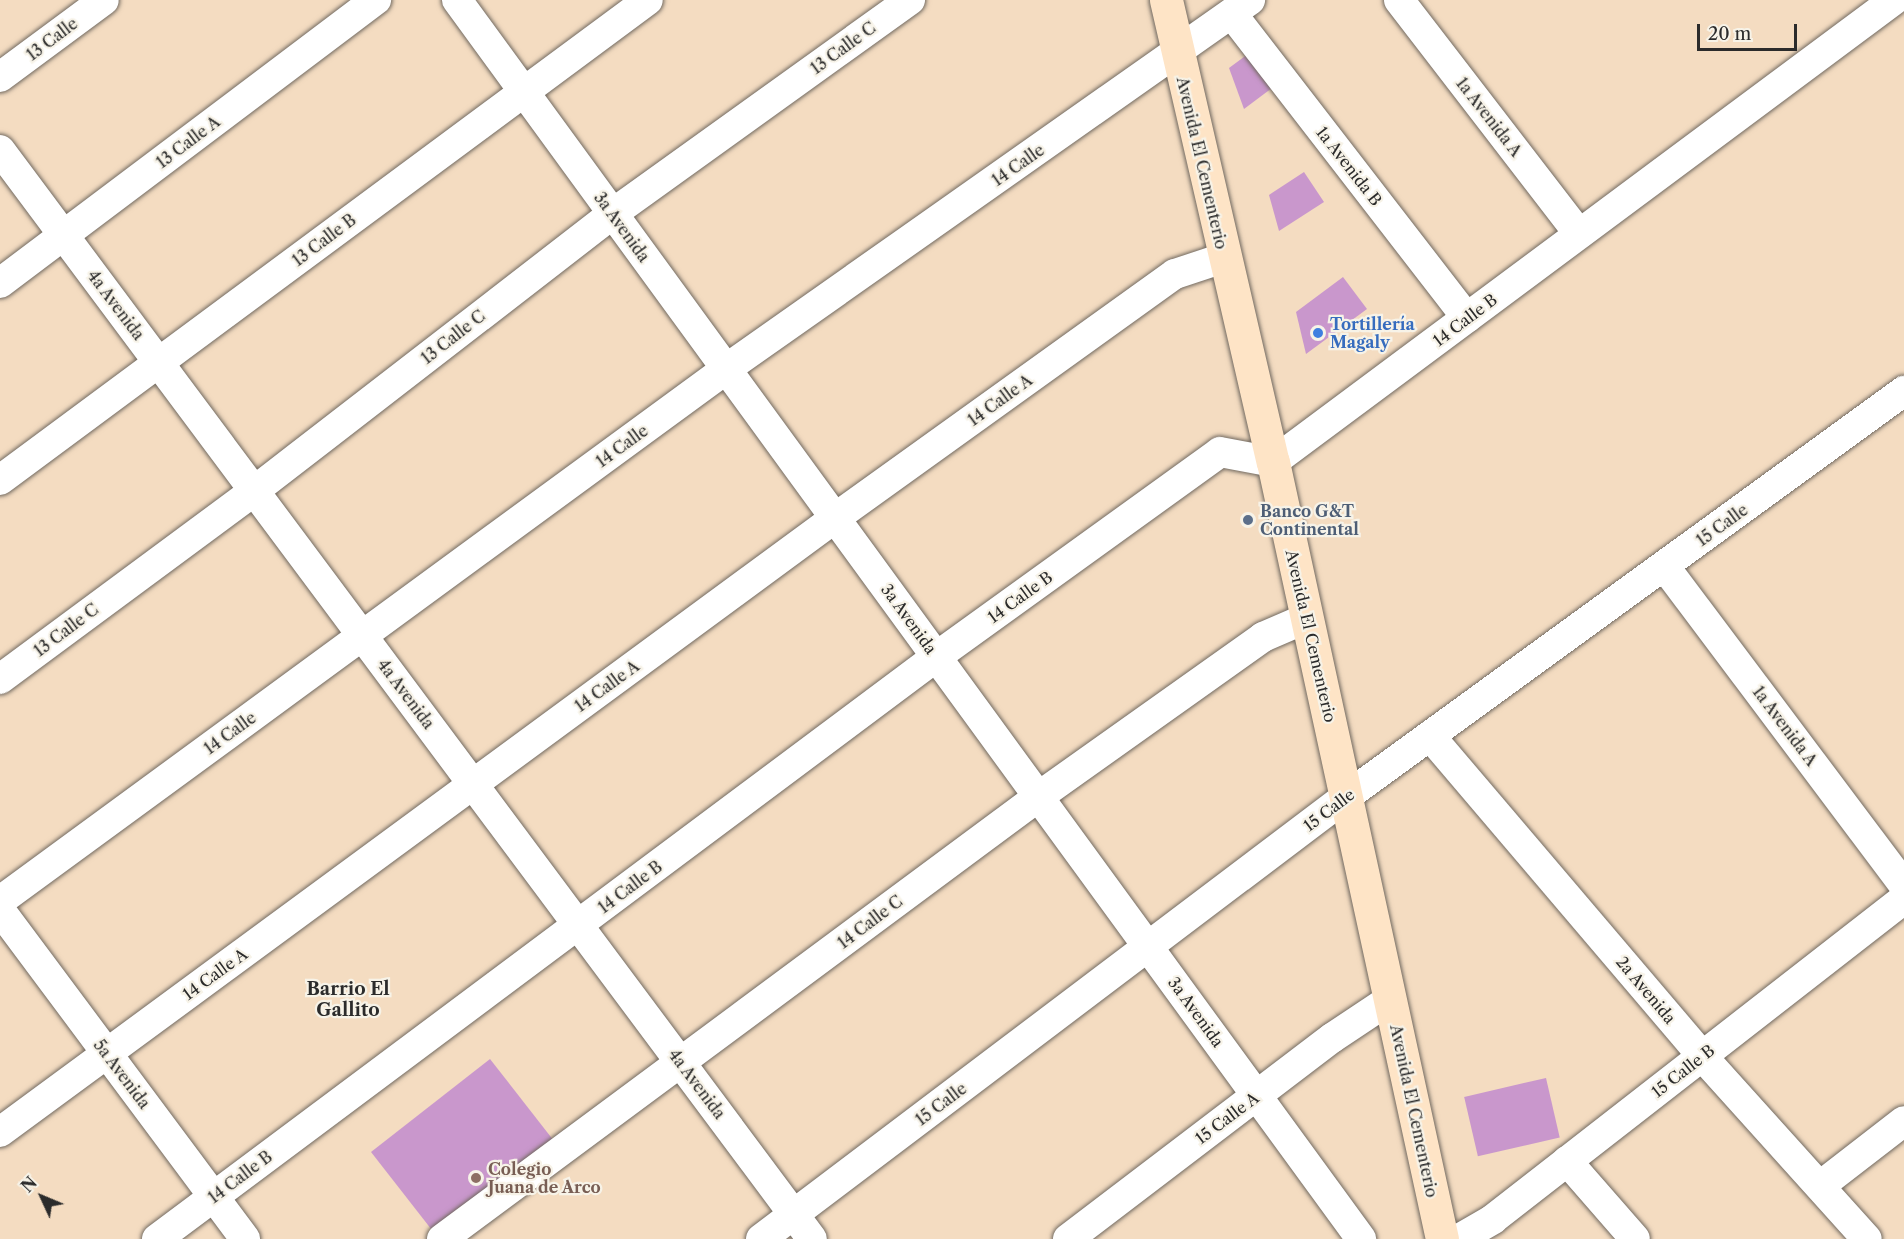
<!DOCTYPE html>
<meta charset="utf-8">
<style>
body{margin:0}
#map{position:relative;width:1904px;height:1239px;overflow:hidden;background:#f4dcc1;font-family:"Libre Caslon Text",serif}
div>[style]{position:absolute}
.building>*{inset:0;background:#c997cc;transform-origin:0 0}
.roads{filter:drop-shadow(0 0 2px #716960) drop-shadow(0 0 2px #716960)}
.street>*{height:30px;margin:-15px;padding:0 15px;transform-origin:15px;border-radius:15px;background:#fff}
.secondary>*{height:33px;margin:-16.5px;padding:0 16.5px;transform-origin:16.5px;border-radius:16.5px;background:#fee4c6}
.dots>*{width:16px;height:16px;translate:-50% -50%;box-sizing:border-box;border:3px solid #f7f3e8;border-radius:50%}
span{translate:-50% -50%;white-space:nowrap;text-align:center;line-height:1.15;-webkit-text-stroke:4.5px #f7f3e8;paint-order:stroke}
.street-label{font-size:16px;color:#2b2b2b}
.shop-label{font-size:16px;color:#366cbe;font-weight:700}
.left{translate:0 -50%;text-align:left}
.service-label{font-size:16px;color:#4e5e75;font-weight:700}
.education-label{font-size:16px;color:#785e54;font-weight:700}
.neighbourhood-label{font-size:18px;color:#2b2b2b;font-weight:700}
.north{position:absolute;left:12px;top:1167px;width:60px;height:60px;-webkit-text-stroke:4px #f7f3e8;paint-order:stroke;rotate:314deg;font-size:16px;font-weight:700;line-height:24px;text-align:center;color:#2b2b2b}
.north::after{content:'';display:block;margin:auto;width:21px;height:27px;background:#2b2b2b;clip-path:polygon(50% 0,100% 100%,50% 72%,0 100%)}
.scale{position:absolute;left:1697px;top:24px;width:100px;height:27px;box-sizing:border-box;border:3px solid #2b2b2b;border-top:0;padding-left:8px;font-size:18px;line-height:21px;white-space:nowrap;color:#2b2b2b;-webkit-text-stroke:4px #f7f3e8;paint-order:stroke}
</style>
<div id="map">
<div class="building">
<i style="clip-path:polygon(1252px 51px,1276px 85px,1244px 109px,1229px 68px)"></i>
<i style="clip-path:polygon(1304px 172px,1324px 202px,1279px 231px,1269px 195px)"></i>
<i style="clip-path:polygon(1343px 277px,1367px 309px,1306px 354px,1296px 312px)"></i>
<i style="left:490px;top:1059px;width:103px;height:151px;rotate:52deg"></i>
<i style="left:1546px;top:1078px;width:61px;height:84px;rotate:77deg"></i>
</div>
<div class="roads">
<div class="street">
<i style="left:457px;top:0;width:1534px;rotate:53.88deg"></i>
<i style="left:1399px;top:0;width:295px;rotate:52.4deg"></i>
<i style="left:1232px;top:14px;width:384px;rotate:52.3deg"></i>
<i style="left:0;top:77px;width:129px;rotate:-36.5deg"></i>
<i style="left:0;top:150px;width:1358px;rotate:53.29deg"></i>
<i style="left:0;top:283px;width:471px;rotate:-37deg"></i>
<i style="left:0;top:480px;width:806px;rotate:-36.53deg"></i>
<i style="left:1665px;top:567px;width:398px;rotate:53.1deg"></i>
<i style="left:0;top:679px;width:316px;rotate:-36.5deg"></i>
<i style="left:254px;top:491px;width:453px;rotate:-37.7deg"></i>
<i style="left:612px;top:214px;width:367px;rotate:-35.7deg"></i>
<i style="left:1430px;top:736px;width:420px;rotate:49.6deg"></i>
<i style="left:1702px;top:1056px;width:246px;rotate:48deg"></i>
<i style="left:0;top:901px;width:900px;rotate:-36.23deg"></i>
<i style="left:726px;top:369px;width:641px;rotate:-35.15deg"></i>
<i style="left:0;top:910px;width:410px;rotate:53.3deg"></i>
<i style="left:0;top:1132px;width:1036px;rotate:-36.33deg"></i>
<i style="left:835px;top:518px;width:418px;rotate:-35.7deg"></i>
<i style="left:1175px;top:274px;width:51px;rotate:-18.4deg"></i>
<i style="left:1567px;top:1161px;width:103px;rotate:48.9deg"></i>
<i style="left:1820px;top:1186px;width:106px;rotate:-37.7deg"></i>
<i style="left:157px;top:1239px;width:972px;rotate:-36.76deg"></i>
<i style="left:936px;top:657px;width:350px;rotate:-35.8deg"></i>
<i style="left:1220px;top:452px;width:54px;rotate:10.7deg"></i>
<i style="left:1273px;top:462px;width:774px;rotate:-36.65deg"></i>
<i style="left:442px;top:1239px;width:742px;rotate:-36.56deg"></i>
<i style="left:1038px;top:797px;width:276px;rotate:-35.4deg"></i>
<i style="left:1263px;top:637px;width:48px;rotate:-23.4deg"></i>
<i style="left:761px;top:1239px;width:735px;rotate:-37.09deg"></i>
<i style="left:1347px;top:796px;width:689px;rotate:-36.02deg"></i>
<i style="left:1068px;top:1239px;width:332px;rotate:-37.3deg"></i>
<i style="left:1332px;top:1038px;width:69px;rotate:-33.7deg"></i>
<i style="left:1459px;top:1239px;width:39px;rotate:-30deg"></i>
<i style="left:1493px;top:1219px;width:521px;rotate:-37.9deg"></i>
</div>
<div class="secondary">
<i style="left:1166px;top:0;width:474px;rotate:77deg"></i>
<i style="left:1273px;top:462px;width:795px;rotate:77.73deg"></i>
</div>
</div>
<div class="dots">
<i style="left:1318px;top:333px;background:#3f7fe0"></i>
<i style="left:1248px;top:520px;background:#5c6f8a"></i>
<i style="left:476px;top:1178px;background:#8d6e63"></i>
</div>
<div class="street-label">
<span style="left:52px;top:39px;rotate:-37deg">13 Calle</span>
<span style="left:843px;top:48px;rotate:-36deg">13 Calle C</span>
<span style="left:1489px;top:117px;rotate:52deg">1a Avenida A</span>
<span style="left:188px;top:142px;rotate:-37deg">13 Calle A</span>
<span style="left:1202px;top:163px;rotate:77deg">Avenida El Cementerio</span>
<span style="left:1018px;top:165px;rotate:-35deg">14 Calle</span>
<span style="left:1349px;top:166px;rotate:52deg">1a Avenida B</span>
<span style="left:622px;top:227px;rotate:54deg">3a Avenida</span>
<span style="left:324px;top:240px;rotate:-37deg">13 Calle B</span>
<span style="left:116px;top:305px;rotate:53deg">4a Avenida</span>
<span style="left:1465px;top:320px;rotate:-37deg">14 Calle B</span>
<span style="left:453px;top:337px;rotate:-38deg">13 Calle C</span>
<span style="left:1000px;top:400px;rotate:-36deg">14 Calle A</span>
<span style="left:622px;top:446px;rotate:-36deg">14 Calle</span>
<span style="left:1722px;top:525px;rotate:-36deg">15 Calle</span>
<span style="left:1020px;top:597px;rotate:-36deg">14 Calle B</span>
<span style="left:909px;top:619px;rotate:54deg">3a Avenida</span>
<span style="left:66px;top:630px;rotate:-37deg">13 Calle C</span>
<span style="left:1311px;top:636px;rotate:77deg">Avenida El Cementerio</span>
<span style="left:607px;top:686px;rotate:-36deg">14 Calle A</span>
<span style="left:406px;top:694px;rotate:53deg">4a Avenida</span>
<span style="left:1785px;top:726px;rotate:53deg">1a Avenida A</span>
<span style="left:230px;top:733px;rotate:-36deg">14 Calle</span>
<span style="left:1329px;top:810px;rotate:-37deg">15 Calle</span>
<span style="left:630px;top:887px;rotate:-37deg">14 Calle B</span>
<span style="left:870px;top:922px;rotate:-37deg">14 Calle C</span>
<span style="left:215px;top:974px;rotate:-36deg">14 Calle A</span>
<span style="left:1646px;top:990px;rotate:50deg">2a Avenida</span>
<span style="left:1196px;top:1012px;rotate:54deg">3a Avenida</span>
<span style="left:1683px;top:1071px;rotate:-38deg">15 Calle B</span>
<span style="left:122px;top:1074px;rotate:53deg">5a Avenida</span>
<span style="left:697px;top:1084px;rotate:53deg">4a Avenida</span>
<span style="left:941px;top:1104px;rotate:-37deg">15 Calle</span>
<span style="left:1414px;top:1111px;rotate:78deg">Avenida El Cementerio</span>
<span style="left:1227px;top:1118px;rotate:-37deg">15 Calle A</span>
<span style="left:240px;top:1177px;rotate:-37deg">14 Calle B</span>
</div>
<div class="shop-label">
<span class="left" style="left:1330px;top:333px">Tortillería<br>Magaly</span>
</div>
<div class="service-label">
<span class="left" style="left:1260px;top:520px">Banco G&amp;T<br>Continental</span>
</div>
<div class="education-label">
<span class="left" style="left:488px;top:1178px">Colegio<br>Juana de Arco</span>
</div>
<div class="neighbourhood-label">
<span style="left:348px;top:1000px">Barrio El<br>Gallito</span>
</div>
<div class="north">N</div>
<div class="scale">20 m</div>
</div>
